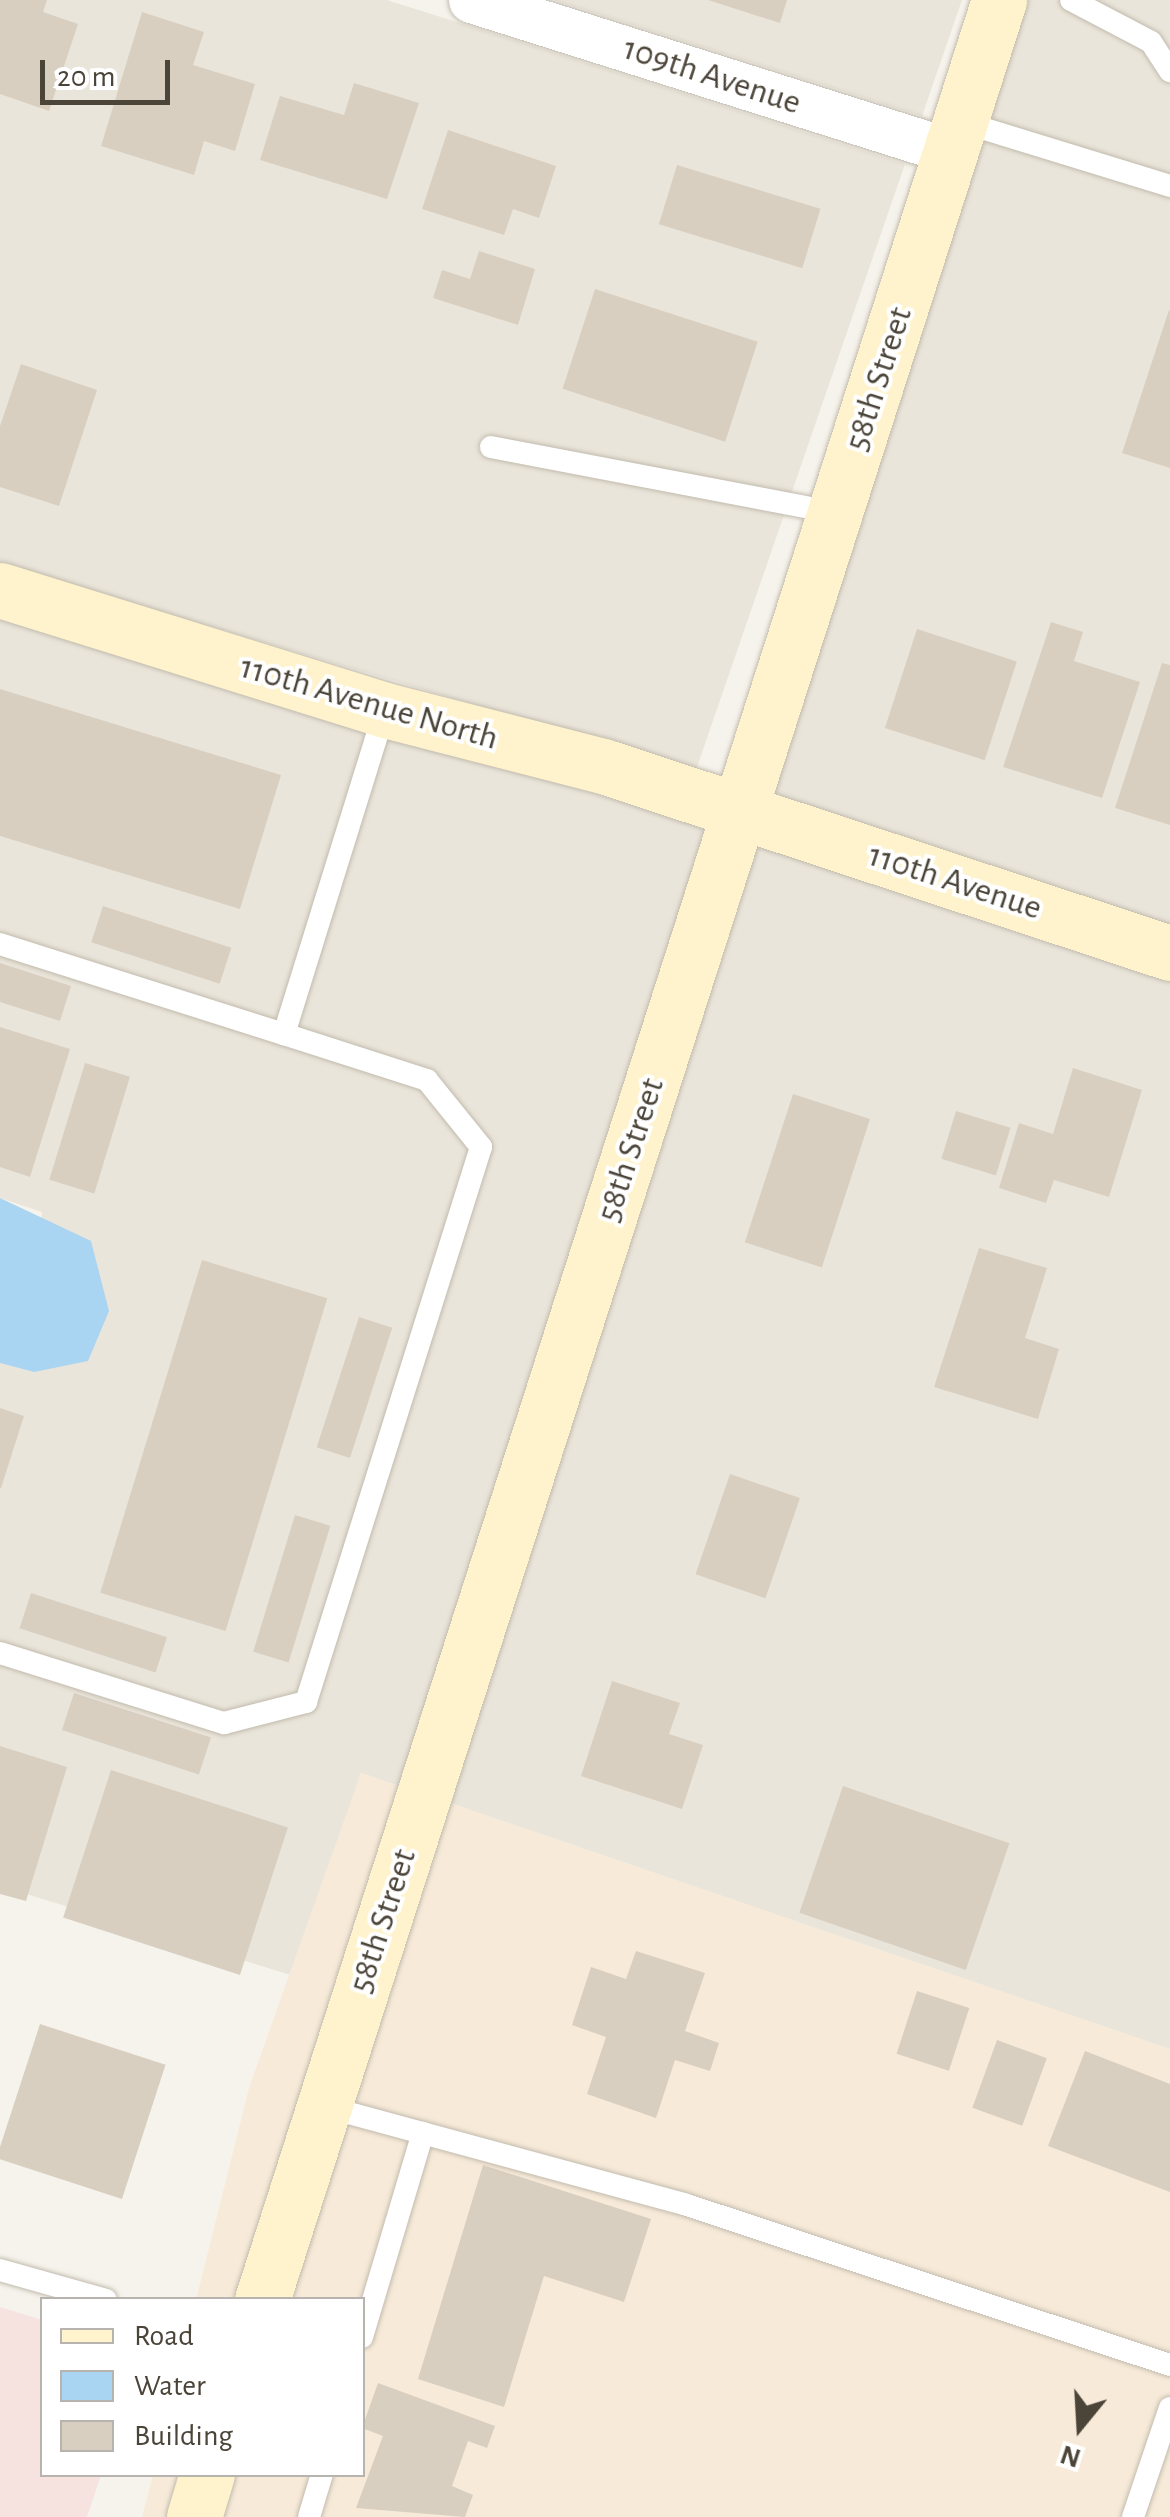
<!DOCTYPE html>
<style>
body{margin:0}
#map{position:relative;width:1170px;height:2517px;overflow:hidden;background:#f6f3ec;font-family:"Alegreya Sans",sans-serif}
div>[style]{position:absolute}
.residential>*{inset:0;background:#eae5da}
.commercial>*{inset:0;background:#f7ead8}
.medical>*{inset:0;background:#f6e3e0}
.water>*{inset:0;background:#a9d4f2}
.building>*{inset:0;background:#d8cfc1;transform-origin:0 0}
.roads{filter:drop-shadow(0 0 2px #c2bbae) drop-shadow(0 0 2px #c2bbae)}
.lane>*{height:22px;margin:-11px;padding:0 11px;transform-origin:11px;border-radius:11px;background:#fff}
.street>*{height:45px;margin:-22.5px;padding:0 22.5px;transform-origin:22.5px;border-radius:22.5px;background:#fff}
.secondary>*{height:55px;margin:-27.5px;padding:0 27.5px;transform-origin:27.5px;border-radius:27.5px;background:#fff3cd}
span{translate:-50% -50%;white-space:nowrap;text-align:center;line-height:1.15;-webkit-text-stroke:8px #fff;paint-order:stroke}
.street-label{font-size:35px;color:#4b4439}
.legend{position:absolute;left:40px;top:2297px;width:325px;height:180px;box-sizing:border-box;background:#fff;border:2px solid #b7b4b0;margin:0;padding:12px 18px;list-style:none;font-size:30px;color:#4b4439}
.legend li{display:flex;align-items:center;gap:20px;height:50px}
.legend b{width:50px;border:2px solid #b7b4b0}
.north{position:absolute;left:1030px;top:2377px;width:100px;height:100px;-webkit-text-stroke:8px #fff;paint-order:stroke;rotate:198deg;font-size:28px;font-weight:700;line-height:40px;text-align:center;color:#4b4439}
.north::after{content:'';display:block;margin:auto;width:35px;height:45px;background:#4b4439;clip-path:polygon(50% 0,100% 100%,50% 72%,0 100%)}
.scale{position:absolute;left:40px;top:60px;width:130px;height:45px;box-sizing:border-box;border:5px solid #4b4439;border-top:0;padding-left:12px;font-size:30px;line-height:35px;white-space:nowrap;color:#4b4439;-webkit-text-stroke:8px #fff;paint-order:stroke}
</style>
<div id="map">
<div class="residential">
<i style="clip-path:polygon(0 0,387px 0,905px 164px,696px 770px,0 564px)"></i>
<i style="clip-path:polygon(554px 0,962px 0,922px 116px)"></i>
<i style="clip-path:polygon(1023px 0,1170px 0,1170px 926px,769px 794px)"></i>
<i style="clip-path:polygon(0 617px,711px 828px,402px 1787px,361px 1773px,294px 1976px,0 1886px,0 1363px,34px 1372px,42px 1212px,0 1198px)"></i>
<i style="clip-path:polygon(753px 842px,1170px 980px,1170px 2049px,444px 1801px)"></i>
</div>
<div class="commercial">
<i style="clip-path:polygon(361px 1773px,402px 1787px,239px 2299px,196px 2300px,249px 2088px)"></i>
<i style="clip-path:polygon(444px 1801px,1170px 2049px,1170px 2517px,218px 2517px,231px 2475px,362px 2474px,362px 2300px,286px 2299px)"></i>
<i style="clip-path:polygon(153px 2475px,185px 2475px,171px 2517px,142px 2517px)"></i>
</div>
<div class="medical">
<i style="clip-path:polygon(0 2307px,42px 2320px,42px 2474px,101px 2475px,87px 2517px,0 2517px)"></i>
</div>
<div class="water">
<i style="clip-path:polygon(0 1198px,91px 1241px,109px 1311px,88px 1361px,34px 1372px,0 1363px)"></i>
</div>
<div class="building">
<i style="clip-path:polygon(0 0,47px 0,43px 12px,78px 24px,49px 111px,0 94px)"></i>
<i style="clip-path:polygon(708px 0,787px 0,780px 23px)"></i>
<i style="clip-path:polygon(142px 12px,204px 32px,193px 65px,255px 84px,235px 151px,204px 141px,194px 175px,101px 146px)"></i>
<i style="clip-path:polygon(354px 83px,419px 103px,387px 199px,260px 160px,280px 96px,344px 115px)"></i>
<i style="clip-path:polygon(448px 130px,556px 166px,539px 218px,513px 209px,504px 235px,422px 209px)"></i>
<i style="left:677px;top:165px;width:150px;height:62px;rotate:17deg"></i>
<i style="clip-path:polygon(479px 251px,535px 269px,518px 325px,433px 298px,442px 270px,470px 279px)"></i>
<i style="left:595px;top:289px;width:171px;height:105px;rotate:18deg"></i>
<i style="clip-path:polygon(1169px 310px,1170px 311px,1170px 468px,1122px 453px)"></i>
<i style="clip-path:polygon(21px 364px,97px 390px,59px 506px,0 487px,0 426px)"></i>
<i style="clip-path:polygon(1051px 622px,1083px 632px,1074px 661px,1140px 682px,1102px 798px,1003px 767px)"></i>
<i style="left:917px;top:629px;width:105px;height:104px;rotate:18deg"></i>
<i style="clip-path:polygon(1162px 663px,1170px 665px,1170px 825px,1115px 808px)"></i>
<i style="clip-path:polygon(0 689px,281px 775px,240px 909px,0 836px)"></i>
<i style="left:103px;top:906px;width:135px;height:38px;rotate:18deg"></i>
<i style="clip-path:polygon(0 963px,71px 986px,60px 1021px,0 1002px)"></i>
<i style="clip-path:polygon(0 1027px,70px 1049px,30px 1177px,0 1167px)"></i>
<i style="left:85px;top:1063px;width:47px;height:122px;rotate:17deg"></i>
<i style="clip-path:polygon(1073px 1068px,1142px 1090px,1109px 1197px,1054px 1180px,1046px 1203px,999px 1188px,1019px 1123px,1053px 1134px)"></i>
<i style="left:793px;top:1094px;width:81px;height:156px;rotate:18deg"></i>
<i style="left:956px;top:1111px;width:57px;height:50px;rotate:17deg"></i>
<i style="clip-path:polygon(979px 1248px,1047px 1268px,1025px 1338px,1059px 1349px,1038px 1419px,934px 1387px)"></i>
<i style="left:202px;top:1260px;width:131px;height:348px;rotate:17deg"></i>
<i style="left:359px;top:1317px;width:35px;height:137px;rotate:18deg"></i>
<i style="clip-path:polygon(0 1408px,24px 1416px,1px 1488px,0 1488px)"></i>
<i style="left:730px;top:1474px;width:74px;height:106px;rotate:19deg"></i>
<i style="left:295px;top:1515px;width:37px;height:143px;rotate:17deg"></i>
<i style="left:31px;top:1593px;width:143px;height:37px;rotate:18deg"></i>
<i style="clip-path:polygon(612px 1681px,680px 1703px,669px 1734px,703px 1745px,682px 1809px,581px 1776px)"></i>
<i style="left:74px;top:1693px;width:144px;height:39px;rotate:18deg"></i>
<i style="clip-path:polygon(0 1746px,67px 1767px,26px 1901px,0 1894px)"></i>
<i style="left:111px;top:1770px;width:186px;height:155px;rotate:18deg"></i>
<i style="left:843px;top:1786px;width:176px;height:134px;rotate:19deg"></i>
<i style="clip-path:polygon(636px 1951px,705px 1973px,685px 2031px,719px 2043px,710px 2071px,675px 2060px,656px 2118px,587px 2094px,606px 2037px,572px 2025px,591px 1967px,626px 1979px)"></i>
<i style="left:917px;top:1991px;width:55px;height:66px;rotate:18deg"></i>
<i style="left:40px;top:2024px;width:132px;height:141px;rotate:18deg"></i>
<i style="left:997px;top:2040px;width:53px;height:72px;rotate:20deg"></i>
<i style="clip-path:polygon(1085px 2051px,1170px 2084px,1170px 2192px,1048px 2146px)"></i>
<i style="clip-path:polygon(483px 2165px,651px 2219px,624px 2302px,544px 2276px,504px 2407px,418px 2379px)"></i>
<i style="clip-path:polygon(378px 2383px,495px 2426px,487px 2448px,468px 2441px,452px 2486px,473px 2495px,465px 2517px,356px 2508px,383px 2436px,362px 2428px)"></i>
</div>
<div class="roads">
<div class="lane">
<i style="left:1071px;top:0;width:90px;rotate:27.7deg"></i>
<i style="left:1151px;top:42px;width:35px;rotate:57deg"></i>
<i style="left:962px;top:122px;width:218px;rotate:17.1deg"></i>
<i style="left:491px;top:447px;width:351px;rotate:10.8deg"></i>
<i style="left:0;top:944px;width:298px;rotate:17.6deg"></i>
<i style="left:284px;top:1034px;width:339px;rotate:-72.7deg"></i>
<i style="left:0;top:1653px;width:235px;rotate:17.4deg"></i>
<i style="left:224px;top:1723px;width:85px;rotate:-14.4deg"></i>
<i style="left:306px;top:1702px;width:582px;rotate:-72.5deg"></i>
<i style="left:481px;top:1147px;width:86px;rotate:-128.9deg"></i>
<i style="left:427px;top:1080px;width:150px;rotate:-162.2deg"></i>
<i style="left:323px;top:2106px;width:374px;rotate:15.2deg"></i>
<i style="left:684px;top:2204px;width:512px;rotate:18.33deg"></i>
<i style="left:0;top:2270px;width:110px;rotate:15.8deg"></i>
<i style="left:362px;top:2337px;width:213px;rotate:-73.4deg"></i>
<i style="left:309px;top:2517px;width:45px;rotate:-73.2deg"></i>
<i style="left:1133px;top:2517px;width:115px;rotate:-71.3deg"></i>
</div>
<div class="street">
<i style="left:471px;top:0;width:505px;rotate:17.5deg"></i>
</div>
<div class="secondary">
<i style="left:0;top:590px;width:403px;rotate:17.3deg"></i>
<i style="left:385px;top:710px;width:225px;rotate:14.4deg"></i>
<i style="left:603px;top:766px;width:597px;rotate:18.25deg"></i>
<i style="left:262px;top:2300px;width:2415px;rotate:-72.23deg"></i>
<i style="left:194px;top:2517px;width:45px;rotate:-73.2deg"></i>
</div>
</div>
<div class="street-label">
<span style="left:712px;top:76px;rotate:18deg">109th Avenue</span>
<span style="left:879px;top:379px;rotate:-72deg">58th Street</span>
<span style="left:369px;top:703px;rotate:16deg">110th Avenue North</span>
<span style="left:955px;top:882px;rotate:18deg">110th Avenue</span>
<span style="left:631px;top:1150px;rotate:-72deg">58th Street</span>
<span style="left:383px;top:1921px;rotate:-72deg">58th Street</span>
</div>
<ul class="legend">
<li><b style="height:12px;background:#fff3cd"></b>Road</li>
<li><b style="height:28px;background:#a9d4f2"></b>Water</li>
<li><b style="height:28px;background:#d8cfc1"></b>Building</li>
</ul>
<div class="north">N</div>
<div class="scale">20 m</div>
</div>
